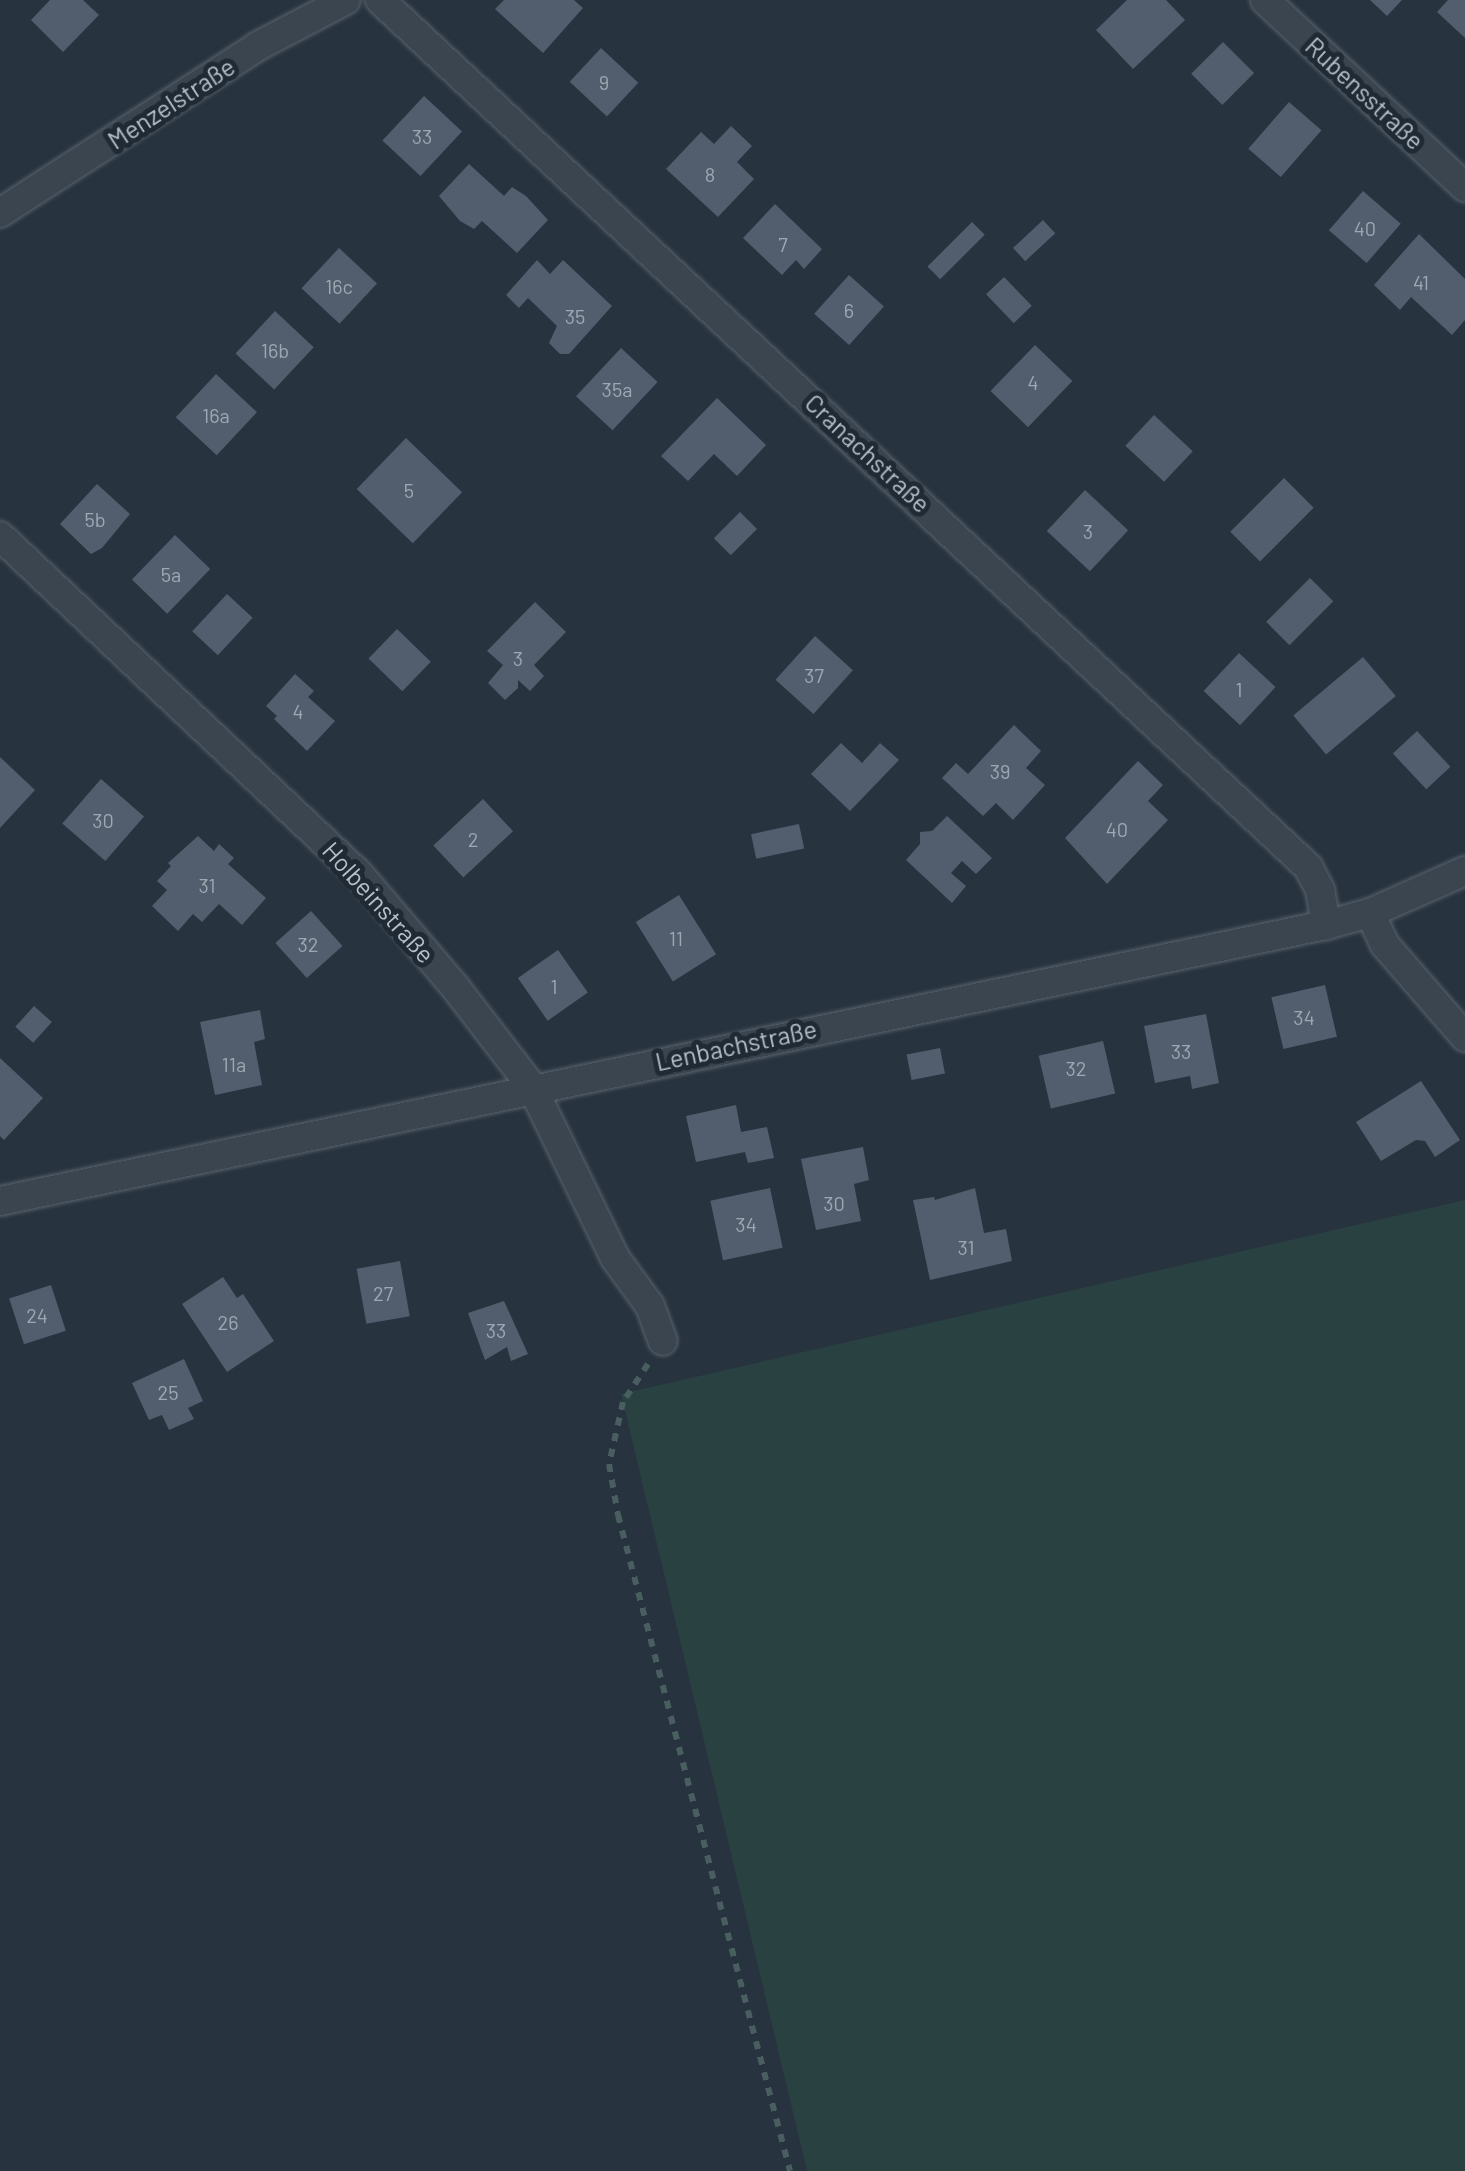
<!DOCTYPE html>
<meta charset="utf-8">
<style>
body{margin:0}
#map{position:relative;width:1465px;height:2171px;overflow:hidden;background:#27333f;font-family:Barlow,sans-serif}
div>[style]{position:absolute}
.green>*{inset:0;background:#2a4141}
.building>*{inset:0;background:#525e6d;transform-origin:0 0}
.path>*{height:6px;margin-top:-3px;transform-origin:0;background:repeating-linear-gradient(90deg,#495e5f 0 8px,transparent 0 16px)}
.roads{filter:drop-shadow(0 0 2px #59636d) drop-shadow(0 0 2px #59636d)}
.minor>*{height:28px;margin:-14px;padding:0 14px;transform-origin:14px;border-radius:14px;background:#3b454f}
span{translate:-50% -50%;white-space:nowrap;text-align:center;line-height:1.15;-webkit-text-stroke:10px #1f2a34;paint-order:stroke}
.number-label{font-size:20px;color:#9ea8b3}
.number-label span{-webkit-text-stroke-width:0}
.street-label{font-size:25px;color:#b7c0ca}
</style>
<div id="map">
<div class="green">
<i style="clip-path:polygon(1465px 1200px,1465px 2171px,807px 2171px,621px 1394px)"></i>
</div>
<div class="building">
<i style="clip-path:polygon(50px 0,83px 0,99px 15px,63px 52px,31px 20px)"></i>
<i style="clip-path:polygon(504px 0,574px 0,583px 8px,543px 53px,495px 9px)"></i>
<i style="clip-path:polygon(1127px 0,1166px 0,1185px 20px,1133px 69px,1096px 30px)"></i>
<i style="clip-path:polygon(1370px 0,1402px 0,1387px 16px)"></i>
<i style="clip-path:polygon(1448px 0,1465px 0,1465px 38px,1437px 12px)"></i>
<i style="left:1223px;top:42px;width:44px;height:45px;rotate:45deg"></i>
<i style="left:601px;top:48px;width:51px;height:46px;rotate:43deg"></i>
<i style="left:424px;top:96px;width:52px;height:61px;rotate:43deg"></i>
<i style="left:1289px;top:102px;width:43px;height:62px;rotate:41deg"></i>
<i style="clip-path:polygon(731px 126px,752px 146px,737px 162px,754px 179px,718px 217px,666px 169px,701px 132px,714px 144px)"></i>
<i style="clip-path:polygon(469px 164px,504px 196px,512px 187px,526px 196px,548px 220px,517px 253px,482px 221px,474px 229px,460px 221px,439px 196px)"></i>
<i style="left:1363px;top:191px;width:50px;height:52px;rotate:41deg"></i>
<i style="clip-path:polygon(775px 204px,822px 249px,804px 269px,796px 260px,782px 275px,743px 238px)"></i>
<i style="left:1043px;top:220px;width:18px;height:41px;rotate:47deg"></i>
<i style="left:972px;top:222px;width:18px;height:63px;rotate:45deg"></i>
<i style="clip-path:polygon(1419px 234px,1465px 279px,1465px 320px,1452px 335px,1411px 297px,1400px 310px,1374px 285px)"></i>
<i style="left:339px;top:248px;width:52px;height:55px;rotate:43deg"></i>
<i style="clip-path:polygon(537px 260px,550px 274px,563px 260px,612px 306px,569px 354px,560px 354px,549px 343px,557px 326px,528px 298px,519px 308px,506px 295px)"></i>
<i style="left:849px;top:275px;width:47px;height:52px;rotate:42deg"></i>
<i style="left:1004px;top:277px;width:40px;height:25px;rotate:46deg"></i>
<i style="left:275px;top:311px;width:53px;height:58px;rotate:43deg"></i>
<i style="left:1035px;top:345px;width:52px;height:64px;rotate:44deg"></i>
<i style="left:621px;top:348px;width:50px;height:66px;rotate:43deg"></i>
<i style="left:216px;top:374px;width:56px;height:59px;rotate:43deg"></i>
<i style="clip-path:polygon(717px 398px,766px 445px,737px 476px,714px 454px,688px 481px,661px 456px)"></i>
<i style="left:1154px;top:415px;width:53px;height:42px;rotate:43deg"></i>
<i style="left:406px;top:438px;width:78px;height:71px;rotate:44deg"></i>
<i style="left:1284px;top:478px;width:42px;height:76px;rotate:45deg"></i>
<i style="clip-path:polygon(97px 484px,130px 514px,102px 548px,91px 554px,60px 524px)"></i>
<i style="left:1085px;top:490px;width:59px;height:56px;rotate:43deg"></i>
<i style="left:740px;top:512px;width:24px;height:37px;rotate:45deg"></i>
<i style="left:175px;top:535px;width:49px;height:62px;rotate:44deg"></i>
<i style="left:1310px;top:578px;width:33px;height:62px;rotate:45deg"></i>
<i style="left:227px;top:594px;width:35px;height:51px;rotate:43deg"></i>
<i style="clip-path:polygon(535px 602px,566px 632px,534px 665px,544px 676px,530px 691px,518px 680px,518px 688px,505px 700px,488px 683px,503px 665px,487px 651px)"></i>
<i style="left:397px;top:629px;width:47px;height:41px;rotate:44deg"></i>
<i style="left:815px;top:636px;width:51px;height:59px;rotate:42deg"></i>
<i style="left:1239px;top:653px;width:50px;height:52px;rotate:43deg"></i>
<i style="left:1363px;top:657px;width:51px;height:91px;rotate:50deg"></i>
<i style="clip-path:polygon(295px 674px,314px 691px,308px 697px,335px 721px,307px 751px,274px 719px,277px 716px,266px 706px)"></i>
<i style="clip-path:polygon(1014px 725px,1041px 751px,1026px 768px,1045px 785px,1013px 820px,996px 803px,983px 816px,942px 778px,956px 763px,968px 774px)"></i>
<i style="left:1417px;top:731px;width:49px;height:33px;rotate:47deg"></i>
<i style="clip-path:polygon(841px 743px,862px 763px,880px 743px,899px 760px,850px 811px,811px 774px)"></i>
<i style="clip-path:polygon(0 757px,35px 790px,0 828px)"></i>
<i style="clip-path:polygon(1138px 761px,1163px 785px,1148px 801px,1168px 820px,1107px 884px,1065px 838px)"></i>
<i style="left:101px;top:779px;width:57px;height:59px;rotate:41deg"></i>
<i style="left:483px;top:799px;width:44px;height:68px;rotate:47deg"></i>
<i style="clip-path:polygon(947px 816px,992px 858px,976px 874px,962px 861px,951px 873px,966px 886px,952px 903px,906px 860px,920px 844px,920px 832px,932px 831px)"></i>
<i style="left:799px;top:824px;width:25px;height:49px;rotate:78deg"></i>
<i style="clip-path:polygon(198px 836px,214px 851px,219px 844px,234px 858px,228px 864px,266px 898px,242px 925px,219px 904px,202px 922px,193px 914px,178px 931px,152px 906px,167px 890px,157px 881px,171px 866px,168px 863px)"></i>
<i style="left:679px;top:895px;width:70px;height:51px;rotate:58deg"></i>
<i style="left:311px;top:911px;width:47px;height:48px;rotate:48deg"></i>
<i style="left:558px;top:950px;width:52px;height:49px;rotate:55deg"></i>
<i style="left:1325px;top:985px;width:53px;height:55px;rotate:77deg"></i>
<i style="left:34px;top:1006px;width:24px;height:28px;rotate:42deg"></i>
<i style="clip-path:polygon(260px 1010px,265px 1039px,254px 1042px,262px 1085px,215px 1095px,200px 1022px)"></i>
<i style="clip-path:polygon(1206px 1014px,1219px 1083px,1192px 1089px,1190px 1076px,1155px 1083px,1144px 1026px)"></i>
<i style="left:1103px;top:1041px;width:54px;height:66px;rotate:77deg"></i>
<i style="left:940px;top:1048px;width:26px;height:34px;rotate:79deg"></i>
<i style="clip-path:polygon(0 1058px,43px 1098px,4px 1140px,0 1136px)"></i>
<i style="clip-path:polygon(1421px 1081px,1460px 1140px,1435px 1157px,1425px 1141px,1416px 1140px,1381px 1161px,1356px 1122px)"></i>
<i style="clip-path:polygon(736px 1105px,741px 1132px,767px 1127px,774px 1158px,748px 1163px,745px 1152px,696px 1162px,686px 1116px)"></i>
<i style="clip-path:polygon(863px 1147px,869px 1180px,854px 1184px,861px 1221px,816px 1230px,801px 1159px)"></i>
<i style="left:770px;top:1188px;width:61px;height:61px;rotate:78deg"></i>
<i style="clip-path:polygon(975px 1188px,984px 1233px,1006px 1229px,1012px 1261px,930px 1280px,913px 1200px,934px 1197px,935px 1200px)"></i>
<i style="left:400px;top:1261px;width:56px;height:44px;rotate:80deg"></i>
<i style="clip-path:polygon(223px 1277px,237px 1298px,243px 1294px,274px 1341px,227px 1372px,182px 1304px)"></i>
<i style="left:51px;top:1285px;width:48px;height:44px;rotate:72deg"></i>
<i style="clip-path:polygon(504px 1301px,528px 1354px,511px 1361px,507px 1347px,485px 1360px,468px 1313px)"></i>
<i style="clip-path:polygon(184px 1359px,203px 1401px,188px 1408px,194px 1419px,169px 1430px,162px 1415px,149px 1420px,132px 1383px)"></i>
</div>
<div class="path">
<i style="left:648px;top:1364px;width:45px;rotate:123.3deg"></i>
<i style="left:623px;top:1402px;width:64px;rotate:102.7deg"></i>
<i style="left:609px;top:1464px;width:52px;rotate:80deg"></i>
<i style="left:618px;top:1515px;width:678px;rotate:75.31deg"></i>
</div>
<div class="roads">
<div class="minor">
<i style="left:380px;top:0;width:1270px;rotate:43.05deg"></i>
<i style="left:1308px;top:867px;width:26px;rotate:62deg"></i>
<i style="left:1320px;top:890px;width:36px;rotate:80deg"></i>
<i style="left:1265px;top:0;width:274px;rotate:43.1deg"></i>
<i style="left:0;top:213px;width:307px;rotate:-32.9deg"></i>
<i style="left:258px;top:46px;width:99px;rotate:-27.6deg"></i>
<i style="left:0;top:536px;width:492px;rotate:43.3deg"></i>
<i style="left:358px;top:873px;width:150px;rotate:49.6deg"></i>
<i style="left:455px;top:987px;width:126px;rotate:52.4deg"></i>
<i style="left:532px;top:1087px;width:190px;rotate:64.1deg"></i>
<i style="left:615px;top:1258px;width:59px;rotate:53.9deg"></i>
<i style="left:650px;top:1306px;width:37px;rotate:70deg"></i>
<i style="left:1370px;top:913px;width:35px;rotate:65deg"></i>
<i style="left:1385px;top:945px;width:122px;rotate:49deg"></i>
<i style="left:0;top:1201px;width:1354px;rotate:-11.76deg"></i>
<i style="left:1326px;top:925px;width:46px;rotate:-15.3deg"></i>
<i style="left:1370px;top:913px;width:104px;rotate:-23.9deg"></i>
</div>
</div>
<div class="number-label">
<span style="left:604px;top:82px">9</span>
<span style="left:422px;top:136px">33</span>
<span style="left:710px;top:174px">8</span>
<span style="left:1365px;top:228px">40</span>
<span style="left:783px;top:244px">7</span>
<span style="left:1421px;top:282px">41</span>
<span style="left:339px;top:286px">16c</span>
<span style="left:849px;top:310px">6</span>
<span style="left:575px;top:316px">35</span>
<span style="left:275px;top:350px">16b</span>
<span style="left:1033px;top:382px">4</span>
<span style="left:617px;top:389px">35a</span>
<span style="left:216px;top:415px">16a</span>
<span style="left:409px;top:490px">5</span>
<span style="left:95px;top:519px">5b</span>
<span style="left:1088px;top:531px">3</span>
<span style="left:171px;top:574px">5a</span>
<span style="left:518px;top:658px">3</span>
<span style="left:814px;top:675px">37</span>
<span style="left:1239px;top:689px">1</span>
<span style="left:298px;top:711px">4</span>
<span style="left:1000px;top:771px">39</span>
<span style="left:103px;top:820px">30</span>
<span style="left:1117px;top:829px">40</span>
<span style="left:473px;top:839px">2</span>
<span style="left:207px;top:885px">31</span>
<span style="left:676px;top:938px">11</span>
<span style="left:308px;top:944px">32</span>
<span style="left:554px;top:986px">1</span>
<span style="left:1304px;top:1017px">34</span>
<span style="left:1181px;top:1051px">33</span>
<span style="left:234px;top:1064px">11a</span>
<span style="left:1076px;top:1068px">32</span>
<span style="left:834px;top:1203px">30</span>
<span style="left:746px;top:1224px">34</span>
<span style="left:966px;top:1247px">31</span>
<span style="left:383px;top:1293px">27</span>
<span style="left:37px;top:1315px">24</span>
<span style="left:228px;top:1322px">26</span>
<span style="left:496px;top:1330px">33</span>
<span style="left:168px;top:1392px">25</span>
</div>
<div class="street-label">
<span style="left:1365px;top:93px;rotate:43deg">Rubensstraße</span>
<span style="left:171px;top:103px;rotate:-33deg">Menzelstraße</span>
<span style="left:868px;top:453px;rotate:43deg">Cranachstraße</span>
<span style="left:379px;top:902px;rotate:48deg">Holbeinstraße</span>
<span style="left:736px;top:1045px;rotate:-12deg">Lenbachstraße</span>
</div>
</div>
